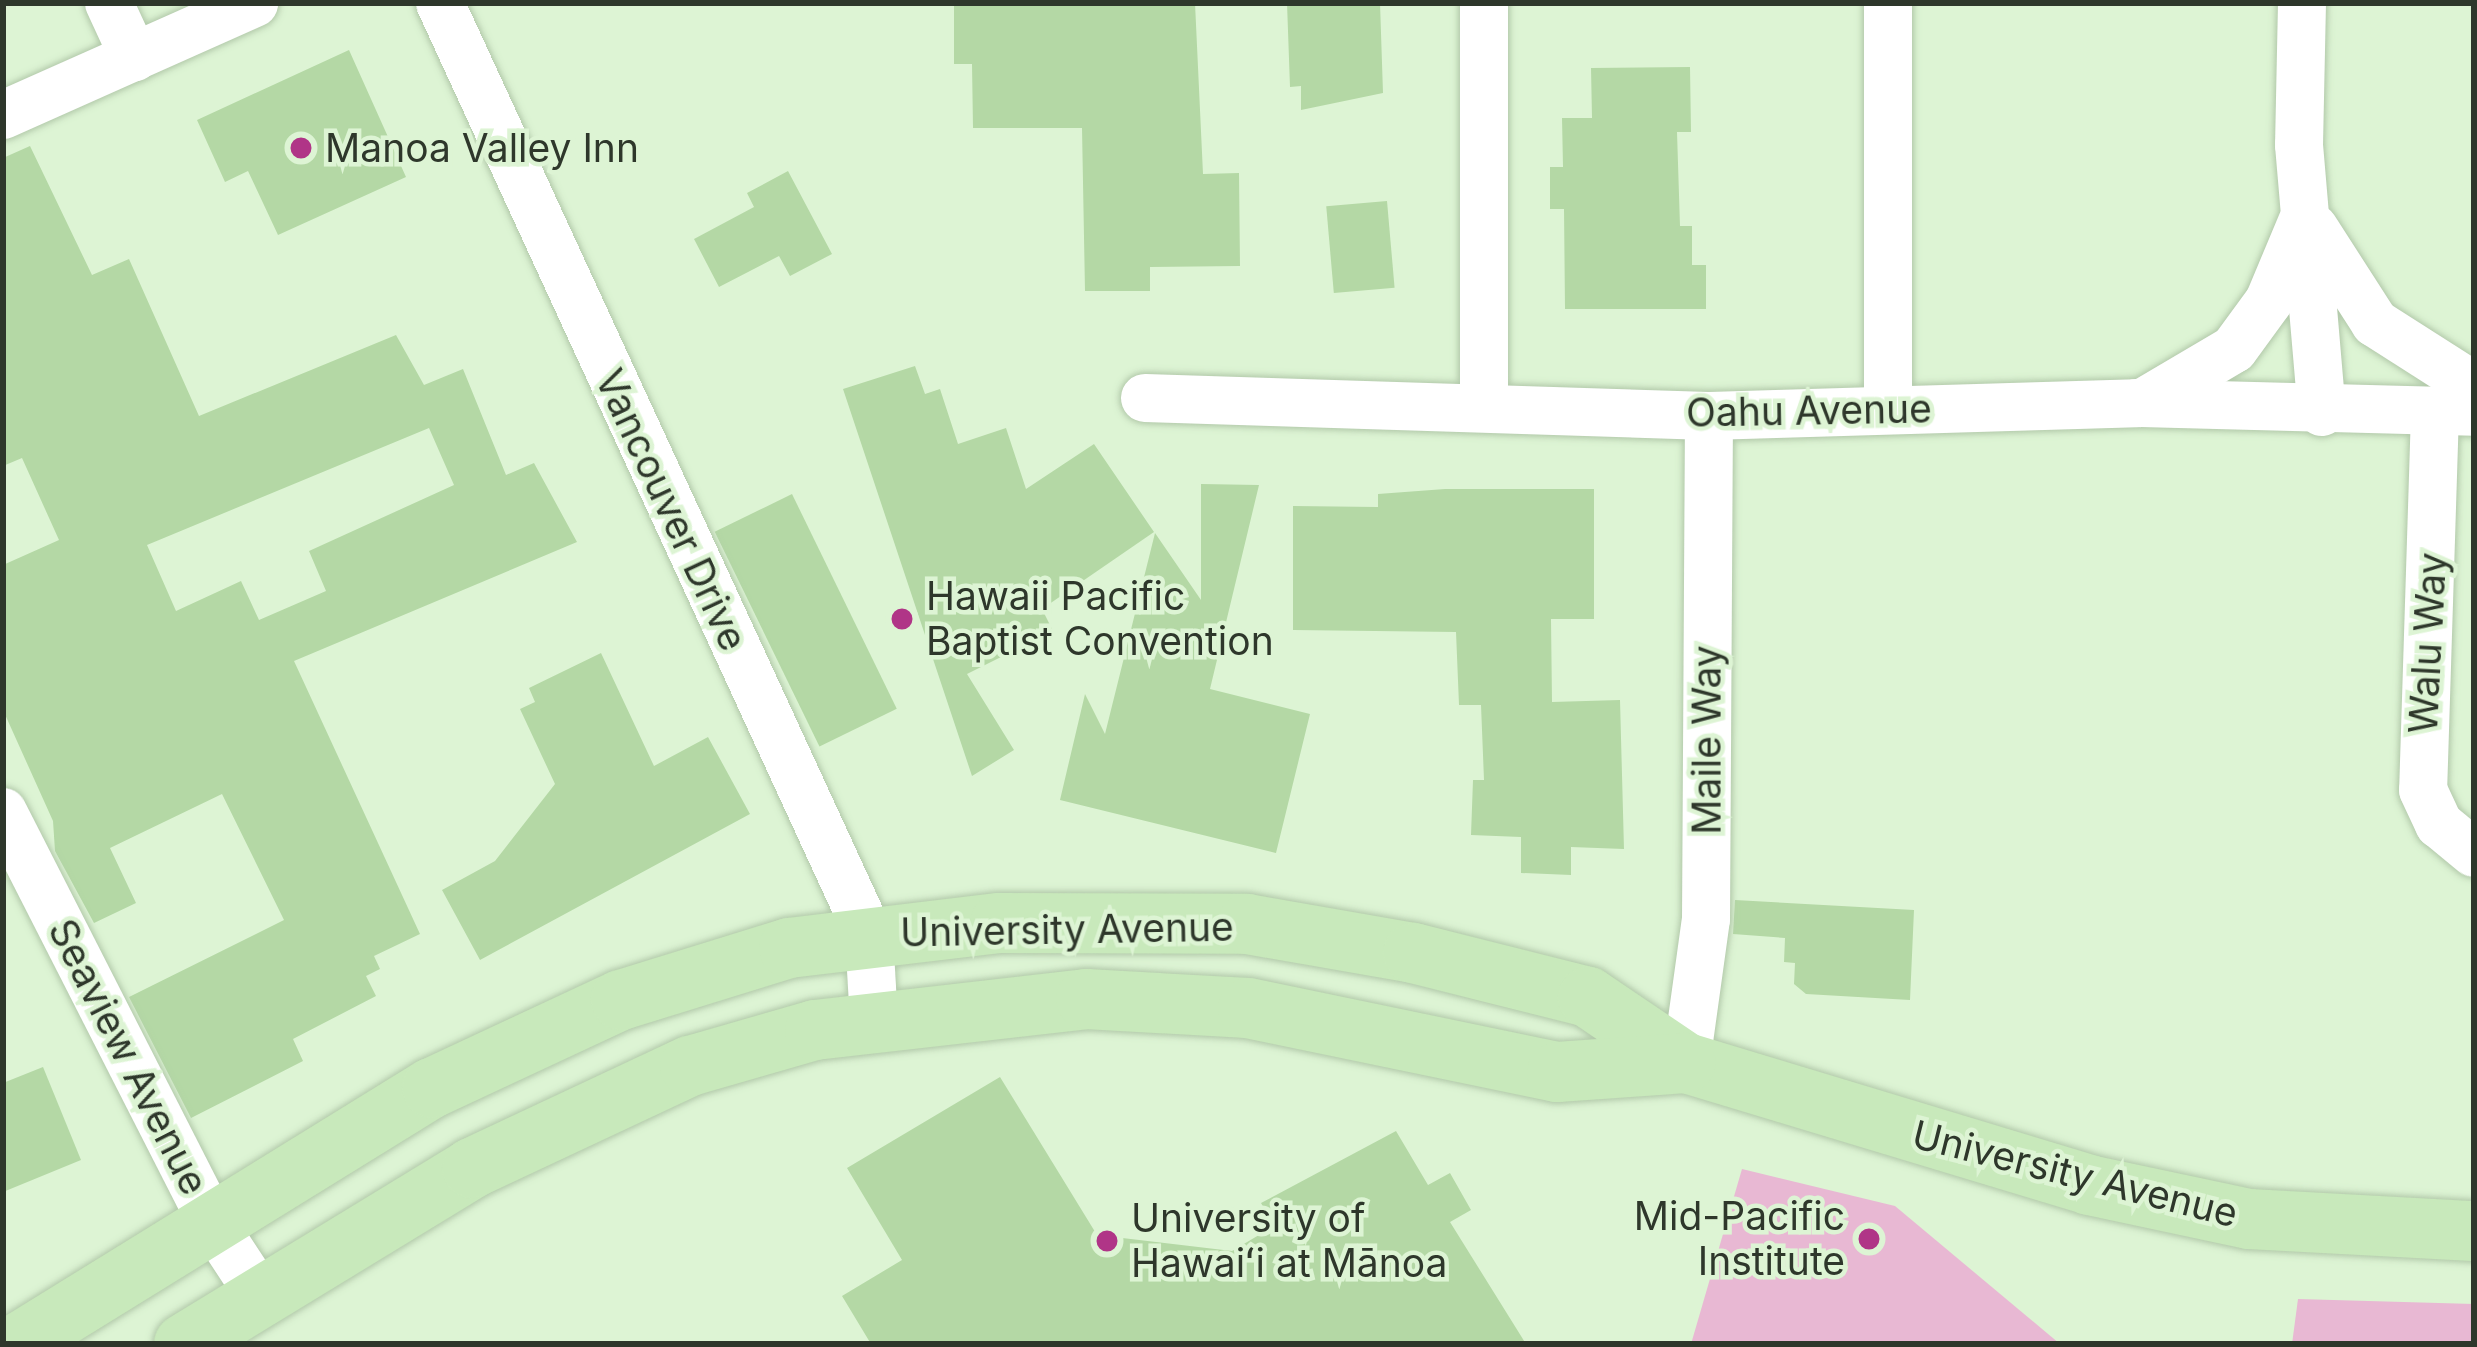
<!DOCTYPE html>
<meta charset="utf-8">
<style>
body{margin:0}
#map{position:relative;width:2477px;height:1347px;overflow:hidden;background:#ddf4d4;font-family:Inter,sans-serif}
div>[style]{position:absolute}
.green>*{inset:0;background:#e8b8d3}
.building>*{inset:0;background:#b4d8a5;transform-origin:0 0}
.roads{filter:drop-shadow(0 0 3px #b2c9aa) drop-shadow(0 0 3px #b2c9aa)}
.minor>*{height:48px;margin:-24px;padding:0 24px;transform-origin:24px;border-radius:24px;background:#fff}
.major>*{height:60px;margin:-30px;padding:0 30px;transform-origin:30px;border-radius:30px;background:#c8e9bb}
.dots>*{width:33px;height:33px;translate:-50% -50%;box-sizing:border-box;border:6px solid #ddf4d4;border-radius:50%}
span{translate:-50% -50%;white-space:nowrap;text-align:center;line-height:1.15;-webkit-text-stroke:9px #ddf4d4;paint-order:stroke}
.poi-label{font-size:39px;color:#2e372b}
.left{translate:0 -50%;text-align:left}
.right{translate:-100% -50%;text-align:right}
.street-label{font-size:39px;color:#2e372b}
.frame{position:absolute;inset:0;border:6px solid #2e372b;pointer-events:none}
</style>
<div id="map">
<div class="green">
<i style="clip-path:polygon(1742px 1169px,1895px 1206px,2060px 1344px,1691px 1344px)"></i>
<i style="clip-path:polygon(2298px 1299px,2474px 1304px,2474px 1344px,2292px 1344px)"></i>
</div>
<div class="building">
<i style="clip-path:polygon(954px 3px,1195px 3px,1203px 174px,1239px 173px,1240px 266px,1150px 267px,1150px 291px,1085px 291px,1082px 128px,973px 128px,972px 64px,954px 64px)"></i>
<i style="clip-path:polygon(1287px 3px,1380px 3px,1383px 93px,1301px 110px,1301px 86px,1290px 87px)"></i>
<i style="clip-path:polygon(349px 50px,406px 177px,278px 235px,248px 171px,225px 182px,197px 120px)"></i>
<i style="clip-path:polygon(1690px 67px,1691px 132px,1677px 132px,1680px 226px,1692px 226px,1692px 265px,1706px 265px,1706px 309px,1565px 309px,1564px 209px,1550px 209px,1550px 167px,1563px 167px,1562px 118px,1592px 118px,1591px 68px)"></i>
<i style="clip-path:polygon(evenodd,30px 146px,92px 275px,129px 259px,199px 416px,396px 335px,424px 385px,463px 369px,506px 475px,534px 463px,577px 542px,294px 661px,420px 934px,374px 956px,380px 969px,366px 976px,376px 996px,293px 1039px,303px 1061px,191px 1118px,129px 997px,284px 920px,222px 794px,110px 848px,136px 903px,94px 923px,55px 851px,53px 821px,3px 710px,3px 565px,59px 540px,22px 458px,3px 466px,3px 158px,30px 146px,429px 428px,454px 485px,309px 551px,326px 591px,259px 620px,241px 581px,176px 611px,147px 545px,429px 428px)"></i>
<i style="clip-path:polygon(788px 171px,832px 254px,790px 276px,779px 256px,719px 287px,694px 239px,754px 207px,747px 193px)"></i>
<i style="left:1387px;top:201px;width:87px;height:61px;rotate:85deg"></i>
<i style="clip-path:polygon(915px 366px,925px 394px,940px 389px,958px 444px,1006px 428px,1026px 489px,1094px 444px,1154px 532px,1042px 609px,1053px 631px,967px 674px,1014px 750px,972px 776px,843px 389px)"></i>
<i style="clip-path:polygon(1201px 484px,1259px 485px,1210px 689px,1310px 714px,1276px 853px,1060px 800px,1085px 694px,1105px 734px,1155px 533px,1201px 600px)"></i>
<i style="clip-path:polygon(1445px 489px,1594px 489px,1594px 619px,1551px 619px,1552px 702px,1620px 700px,1624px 849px,1571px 847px,1571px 875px,1521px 873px,1521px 837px,1471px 835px,1473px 780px,1484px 780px,1481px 705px,1459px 705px,1456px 632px,1293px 630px,1293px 506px,1378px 507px,1378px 494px)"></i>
<i style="left:792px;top:494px;width:239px;height:86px;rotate:64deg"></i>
<i style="clip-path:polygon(601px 653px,654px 766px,708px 737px,750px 814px,480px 960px,442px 890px,495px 861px,555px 784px,520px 709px,535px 702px,529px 688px)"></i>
<i style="clip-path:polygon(1735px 900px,1914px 910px,1910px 1000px,1806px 994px,1794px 984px,1795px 963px,1784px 962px,1785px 938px,1733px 934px)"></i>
<i style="clip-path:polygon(43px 1067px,81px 1160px,3px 1192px,3px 1083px)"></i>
<i style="clip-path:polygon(1000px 1077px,1097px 1235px,1232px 1251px,1274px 1226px,1261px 1203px,1396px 1131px,1428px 1185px,1450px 1173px,1471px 1210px,1450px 1222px,1526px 1344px,871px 1344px,842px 1296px,902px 1260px,847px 1168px)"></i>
</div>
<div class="roads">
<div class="minor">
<i style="left:109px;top:3px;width:60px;rotate:65.2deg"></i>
<i style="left:440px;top:3px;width:1026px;rotate:65.28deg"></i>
<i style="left:869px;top:935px;width:87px;rotate:86.7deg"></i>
<i style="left:2302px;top:3px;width:142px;rotate:91.2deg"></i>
<i style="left:2299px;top:145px;width:268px;rotate:85.1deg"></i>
<i style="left:3px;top:115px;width:275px;rotate:-24deg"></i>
<i style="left:2314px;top:228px;width:113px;rotate:57.3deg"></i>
<i style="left:2375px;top:323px;width:117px;rotate:32.5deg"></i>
<i style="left:1145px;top:398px;width:564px;rotate:1.83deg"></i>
<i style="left:1709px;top:416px;width:427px;rotate:-1.7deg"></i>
<i style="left:2136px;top:403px;width:338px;rotate:1.5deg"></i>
<i style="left:2146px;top:401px;width:102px;rotate:-30.6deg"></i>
<i style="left:2234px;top:349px;width:59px;rotate:-53.9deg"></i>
<i style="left:2269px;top:301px;width:86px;rotate:-67.3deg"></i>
<i style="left:1484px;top:408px;width:405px;rotate:-90deg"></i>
<i style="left:1888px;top:409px;width:406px;rotate:-90deg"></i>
<i style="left:2435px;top:412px;width:378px;rotate:91.8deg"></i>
<i style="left:2423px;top:790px;width:38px;rotate:65deg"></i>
<i style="left:2439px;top:824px;width:45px;rotate:39.6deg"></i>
<i style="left:3px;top:812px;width:462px;rotate:63deg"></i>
<i style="left:213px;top:1224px;width:87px;rotate:56.7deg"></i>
<i style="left:1686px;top:1063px;width:145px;rotate:-82.1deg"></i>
<i style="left:1706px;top:919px;width:503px;rotate:-89.66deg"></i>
</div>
<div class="major">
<i style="left:17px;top:1344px;width:488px;rotate:-31.7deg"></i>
<i style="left:432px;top:1088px;width:208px;rotate:-25deg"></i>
<i style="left:621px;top:1000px;width:176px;rotate:-17.2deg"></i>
<i style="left:789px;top:948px;width:212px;rotate:-6.8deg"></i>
<i style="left:1000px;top:923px;width:247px;rotate:0.2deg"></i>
<i style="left:1247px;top:924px;width:169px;rotate:9.9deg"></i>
<i style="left:1413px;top:953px;width:180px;rotate:14.1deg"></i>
<i style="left:1588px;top:997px;width:118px;rotate:34deg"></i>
<i style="left:1686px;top:1063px;width:421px;rotate:16.8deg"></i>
<i style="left:2089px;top:1185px;width:164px;rotate:12deg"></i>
<i style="left:2249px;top:1219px;width:225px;rotate:3.1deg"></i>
<i style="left:184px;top:1344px;width:338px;rotate:-31.4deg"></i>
<i style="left:472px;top:1168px;width:241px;rotate:-25.1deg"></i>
<i style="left:690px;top:1066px;width:130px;rotate:-16.1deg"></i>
<i style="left:815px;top:1030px;width:273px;rotate:-6.5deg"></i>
<i style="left:1086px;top:999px;width:162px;rotate:3.2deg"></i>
<i style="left:1248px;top:1008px;width:316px;rotate:11.7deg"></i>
<i style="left:1557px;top:1072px;width:129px;rotate:-4deg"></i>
</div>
</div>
<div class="dots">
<i style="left:301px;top:148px;background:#b03587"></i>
<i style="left:902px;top:619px;background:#b03587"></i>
<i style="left:1869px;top:1239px;background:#b03587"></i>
<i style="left:1107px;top:1241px;background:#b03587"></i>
</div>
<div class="poi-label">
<span class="left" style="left:325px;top:148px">Manoa Valley Inn</span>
<span class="left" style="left:926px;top:619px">Hawaii Pacific<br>Baptist Convention</span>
<span class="right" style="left:1845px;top:1239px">Mid-Pacific<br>Institute</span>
<span class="left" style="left:1131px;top:1241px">University of<br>Hawaiʻi at Mānoa</span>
</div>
<div class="street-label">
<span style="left:1809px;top:411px;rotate:-1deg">Oahu Avenue</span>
<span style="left:671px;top:510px;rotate:65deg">Vancouver Drive</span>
<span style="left:2428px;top:643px;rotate:-87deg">Walu Way</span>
<span style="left:1707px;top:740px;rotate:-90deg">Maile Way</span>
<span style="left:1067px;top:930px;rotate:-1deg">University Avenue</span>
<span style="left:128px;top:1057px;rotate:63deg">Seaview Avenue</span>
<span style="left:2075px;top:1174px;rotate:14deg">University Avenue</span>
</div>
<div class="frame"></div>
</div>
